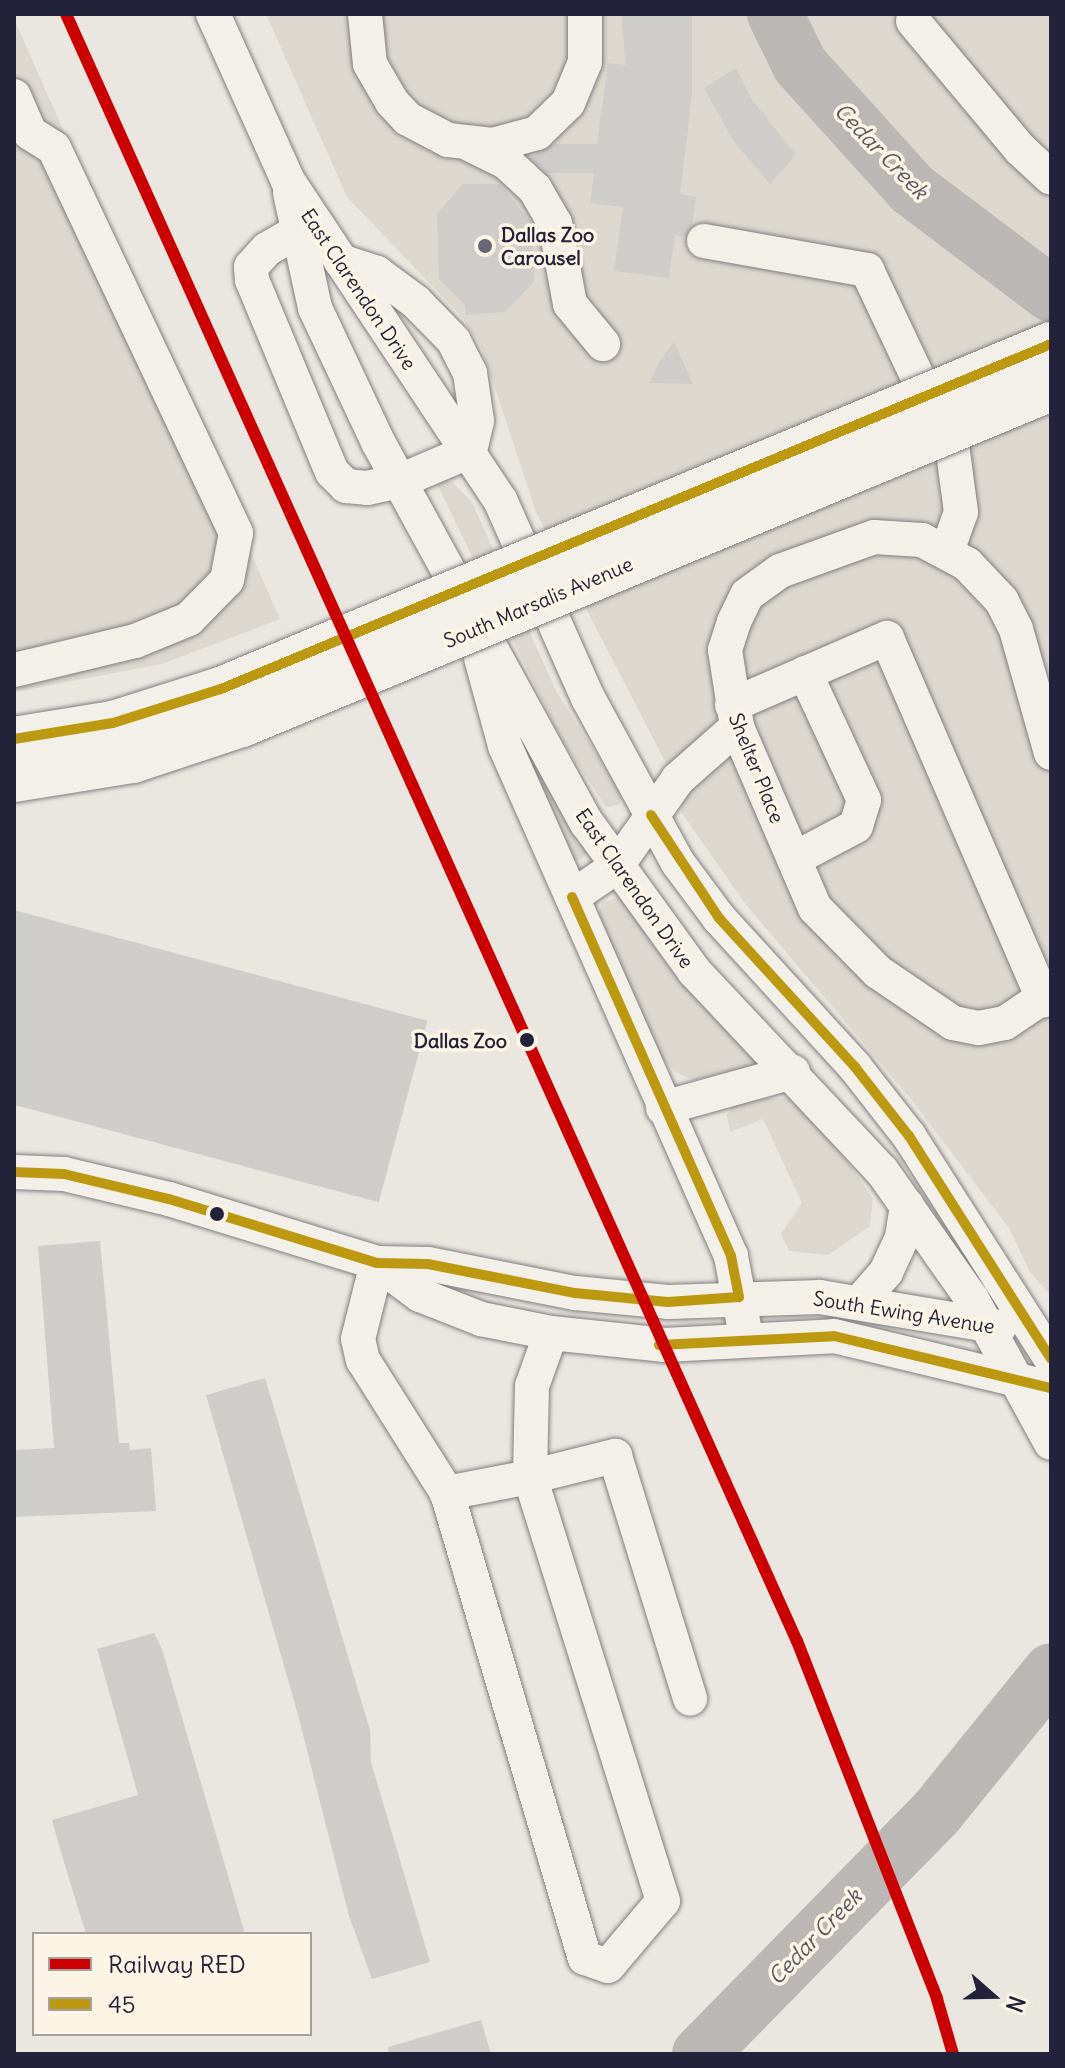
<!DOCTYPE html>
<style>
body{margin:0}
#map{position:relative;width:1065px;height:2068px;overflow:hidden;background:#eae7e0;font-family:Delius,sans-serif}
div>[style]{position:absolute}
.green>*{inset:0;background:#dcd8d0}
.river>*{height:56px;margin:-28px;padding:0 28px;transform-origin:28px;border-radius:28px;background:#bab7b5}
.building>*{inset:0;background:#cfcdc9;transform-origin:0 0}
.roads{filter:drop-shadow(0 0 2px #807f81) drop-shadow(0 0 2px #807f81)}
.minor>*{height:34px;margin:-17px;padding:0 17px;transform-origin:17px;border-radius:17px;background:#f3f0ea}
.bridges{filter:drop-shadow(0 0 2px #807f81) drop-shadow(0 0 2px #807f81)}
.major-bridge>*{height:44px;margin:-22px;padding:0 22px;transform-origin:22px;border-radius:22px;background:#f3f0ea}
.bus-1>*{height:10px;margin:-5px;padding:0 5px;transform-origin:5px;border-radius:5px;background:#bd9912}
.rail-1>*{height:12px;margin:-6px;padding:0 6px;transform-origin:6px;border-radius:6px;background:#c00}
.dots>*{width:22px;height:22px;translate:-50% -50%;box-sizing:border-box;border:4px solid #fcf5e5;border-radius:50%}
span{translate:-50% -50%;white-space:nowrap;text-align:center;line-height:1.15;-webkit-text-stroke:7px #fcf5e5;paint-order:stroke}
.poi-label{font-size:20px;color:#22223b;font-weight:700}
.left{translate:0 -50%;text-align:left}
.street-label{font-size:20px;color:#22223b}
.stop-label{font-size:20px;color:#22223b;font-weight:700}
.right{translate:-100% -50%;text-align:right}
.water-label{font-size:22px;color:#575564;font-style:italic}
.frame{position:absolute;inset:0;border:16px solid #22223b;pointer-events:none}
.legend{position:absolute;left:32px;top:1932px;width:280px;height:104px;box-sizing:border-box;background:#fcf5e5;border:2px solid #a5a1a1;margin:0;padding:10px 14px;list-style:none;font-size:24px;color:#22223b}
.legend li{display:flex;align-items:center;gap:16px;height:40px}
.legend b{width:40px;border:2px solid #a5a1a1}
.north{position:absolute;left:953px;top:1956px;width:80px;height:80px;-webkit-text-stroke:6px #fcf5e5;paint-order:stroke;rotate:110deg;font-size:22px;font-weight:700;line-height:32px;text-align:center;color:#22223b}
.north::after{content:'';display:block;margin:auto;width:28px;height:36px;background:#22223b;clip-path:polygon(50% 0,100% 100%,50% 72%,0 100%)}
</style>
<div id="map">
<div class="green">
<i style="clip-path:polygon(266px 14px,1051px 14px,1051px 1296px,1030px 1272px,1009px 1228px,910px 1098px,747px 906px,681px 812px,683px 796px,536px 512px,482px 349px,462px 317px,347px 197px)"></i>
<i style="clip-path:polygon(14px 19px,280px 619px,162px 664px,14px 692px)"></i>
<i style="clip-path:polygon(435px 480px,451px 481px,472px 502px,556px 691px,622px 795px,619px 805px,606px 807px,562px 741px)"></i>
<i style="clip-path:polygon(524px 747px,587px 851px,583px 858px,573px 861px)"></i>
<i style="clip-path:polygon(622px 897px,757px 1060px,755px 1066px,694px 1080px,677px 1073px,659px 1056px,599px 913px,602px 902px)"></i>
<i style="clip-path:polygon(763px 1098px,795px 1099px,828px 1133px,873px 1199px,870px 1226px,828px 1255px,789px 1251px,781px 1234px,802px 1203px,763px 1119px,730px 1132px,727px 1115px,733px 1106px)"></i>
</div>
<div class="river">
<i style="left:775px;top:14px;width:57px;rotate:63.9deg"></i>
<i style="left:800px;top:65px;width:167px;rotate:47.9deg"></i>
<i style="left:912px;top:189px;width:174px;rotate:37.1deg"></i>
<i style="left:700px;top:2054px;width:339px;rotate:-45.6deg"></i>
<i style="left:937px;top:1812px;width:181px;rotate:-51deg"></i>
</div>
<div class="building">
<i style="clip-path:polygon(621px 14px,692px 14px,692px 95px,680px 194px,696px 197px,692px 225px,685px 237px,675px 235px,669px 278px,614px 271px,623px 207px,590px 203px,594px 173px,547px 173px,530px 157px,555px 144px,597px 144px,608px 63px,626px 65px)"></i>
<i style="clip-path:polygon(736px 68px,751px 98px,796px 155px,770px 184px,734px 142px,704px 88px)"></i>
<i style="clip-path:polygon(463px 184px,500px 184px,532px 224px,534px 282px,505px 312px,466px 315px,465px 305px,439px 279px,437px 214px)"></i>
<i style="clip-path:polygon(674px 342px,693px 384px,650px 383px,659px 362px)"></i>
<i style="left:14px;top:910px;width:428px;height:188px;rotate:15deg"></i>
<i style="clip-path:polygon(100px 1241px,119px 1443px,129px 1443px,130px 1450px,151px 1448px,156px 1511px,14px 1517px,14px 1450px,54px 1448px,38px 1246px)"></i>
<i style="clip-path:polygon(265px 1378px,370px 1730px,371px 1762px,430px 1962px,372px 1979px,349px 1916px,297px 1711px,206px 1395px)"></i>
<i style="clip-path:polygon(154px 1633px,162px 1649px,245px 1934px,86px 1934px,63px 1859px,52px 1820px,138px 1795px,97px 1649px)"></i>
<i style="clip-path:polygon(481px 2020px,491px 2054px,389px 2054px,388px 2047px)"></i>
</div>
<div class="roads">
<div class="minor">
<i style="left:213px;top:14px;width:183px;rotate:65.8deg"></i>
<i style="left:288px;top:181px;width:385px;rotate:56.4deg"></i>
<i style="left:501px;top:502px;width:214px;rotate:66.1deg"></i>
<i style="left:588px;top:698px;width:188px;rotate:61.4deg"></i>
<i style="left:678px;top:863px;width:69px;rotate:53.3deg"></i>
<i style="left:719px;top:918px;width:202px;rotate:47.6deg"></i>
<i style="left:855px;top:1067px;width:88px;rotate:52deg"></i>
<i style="left:909px;top:1136px;width:264px;rotate:57.5deg"></i>
<i style="left:365px;top:14px;width:50px;rotate:84.3deg"></i>
<i style="left:370px;top:64px;width:44px;rotate:59.9deg"></i>
<i style="left:392px;top:102px;width:23px;rotate:47deg"></i>
<i style="left:408px;top:119px;width:45px;rotate:27.7deg"></i>
<i style="left:448px;top:140px;width:45px;rotate:6.3deg"></i>
<i style="left:493px;top:145px;width:46px;rotate:-15.3deg"></i>
<i style="left:537px;top:133px;width:43px;rotate:-44.1deg"></i>
<i style="left:568px;top:103px;width:44px;rotate:-67.5deg"></i>
<i style="left:585px;top:62px;width:48px;rotate:-90deg"></i>
<i style="left:913px;top:21px;width:167px;rotate:50.1deg"></i>
<i style="left:1020px;top:149px;width:42px;rotate:43.1deg"></i>
<i style="left:14px;top:96px;width:40px;rotate:66.6deg"></i>
<i style="left:30px;top:133px;width:28px;rotate:32deg"></i>
<i style="left:54px;top:148px;width:426px;rotate:64.7deg"></i>
<i style="left:236px;top:533px;width:48px;rotate:100.8deg"></i>
<i style="left:227px;top:580px;width:54px;rotate:134.3deg"></i>
<i style="left:189px;top:619px;width:58px;rotate:157.8deg"></i>
<i style="left:135px;top:641px;width:124px;rotate:166.5deg"></i>
<i style="left:471px;top:145px;width:39px;rotate:26deg"></i>
<i style="left:506px;top:162px;width:40px;rotate:43deg"></i>
<i style="left:535px;top:189px;width:39px;rotate:60deg"></i>
<i style="left:555px;top:223px;width:82px;rotate:79.5deg"></i>
<i style="left:570px;top:304px;width:52px;rotate:50.5deg"></i>
<i style="left:290px;top:193px;width:118px;rotate:77.7deg"></i>
<i style="left:315px;top:308px;width:148px;rotate:64.8deg"></i>
<i style="left:378px;top:442px;width:435px;rotate:61.3deg"></i>
<i style="left:587px;top:823px;width:183px;rotate:54.1deg"></i>
<i style="left:694px;top:971px;width:274px;rotate:46.8deg"></i>
<i style="left:882px;top:1171px;width:156px;rotate:54.9deg"></i>
<i style="left:972px;top:1299px;width:164px;rotate:61.3deg"></i>
<i style="left:295px;top:233px;width:32px;rotate:150deg"></i>
<i style="left:267px;top:249px;width:24px;rotate:132deg"></i>
<i style="left:251px;top:267px;width:13px;rotate:86deg"></i>
<i style="left:252px;top:280px;width:208px;rotate:67.4deg"></i>
<i style="left:332px;top:472px;width:20px;rotate:45deg"></i>
<i style="left:346px;top:486px;width:21px;rotate:5deg"></i>
<i style="left:367px;top:488px;width:34px;rotate:-12deg"></i>
<i style="left:400px;top:481px;width:76px;rotate:-23.2deg"></i>
<i style="left:470px;top:451px;width:31px;rotate:-77deg"></i>
<i style="left:477px;top:421px;width:49px;rotate:-98.3deg"></i>
<i style="left:470px;top:373px;width:36px;rotate:-117deg"></i>
<i style="left:454px;top:341px;width:54px;rotate:-134.3deg"></i>
<i style="left:416px;top:302px;width:49px;rotate:-143.4deg"></i>
<i style="left:377px;top:273px;width:38px;rotate:-162deg"></i>
<i style="left:704px;top:241px;width:166px;rotate:10.1deg"></i>
<i style="left:867px;top:270px;width:201px;rotate:64.7deg"></i>
<i style="left:953px;top:452px;width:61px;rotate:82.4deg"></i>
<i style="left:961px;top:512px;width:41px;rotate:109.7deg"></i>
<i style="left:481px;top:658px;width:91px;rotate:74.7deg"></i>
<i style="left:505px;top:746px;width:558px;rotate:66.1deg"></i>
<i style="left:731px;top:1256px;width:82px;rotate:79.5deg"></i>
<i style="left:732px;top:705px;width:169px;rotate:-23.4deg"></i>
<i style="left:887px;top:638px;width:395px;rotate:66.6deg"></i>
<i style="left:1051px;top:753px;width:129px;rotate:-105.8deg"></i>
<i style="left:1016px;top:629px;width:31px;rotate:-117deg"></i>
<i style="left:1002px;top:601px;width:51px;rotate:-133.4deg"></i>
<i style="left:967px;top:564px;width:51px;rotate:-151.9deg"></i>
<i style="left:922px;top:540px;width:48px;rotate:-176.4deg"></i>
<i style="left:874px;top:537px;width:100px;rotate:160.1deg"></i>
<i style="left:780px;top:571px;width:41px;rotate:144deg"></i>
<i style="left:747px;top:595px;width:30px;rotate:116deg"></i>
<i style="left:734px;top:622px;width:29px;rotate:108deg"></i>
<i style="left:725px;top:650px;width:78px;rotate:81.1deg"></i>
<i style="left:737px;top:727px;width:197px;rotate:66.7deg"></i>
<i style="left:815px;top:908px;width:90px;rotate:45.5deg"></i>
<i style="left:878px;top:972px;width:91px;rotate:34.2deg"></i>
<i style="left:953px;top:1023px;width:26px;rotate:11deg"></i>
<i style="left:979px;top:1028px;width:26px;rotate:-11deg"></i>
<i style="left:1005px;top:1023px;width:55px;rotate:-34deg"></i>
<i style="left:794px;top:859px;width:70px;rotate:-28deg"></i>
<i style="left:856px;top:826px;width:27px;rotate:-73deg"></i>
<i style="left:864px;top:800px;width:140px;rotate:-114.9deg"></i>
<i style="left:572px;top:897px;width:53px;rotate:-34.3deg"></i>
<i style="left:616px;top:867px;width:108px;rotate:-54.8deg"></i>
<i style="left:678px;top:779px;width:79px;rotate:-41.4deg"></i>
<i style="left:663px;top:1108px;width:135px;rotate:-15.5deg"></i>
<i style="left:14px;top:1172px;width:50px;rotate:2.3deg"></i>
<i style="left:64px;top:1174px;width:108px;rotate:13.4deg"></i>
<i style="left:169px;top:1199px;width:218px;rotate:17.1deg"></i>
<i style="left:377px;top:1263px;width:51px;rotate:1.1deg"></i>
<i style="left:428px;top:1264px;width:150px;rotate:11.2deg"></i>
<i style="left:575px;top:1293px;width:93px;rotate:5.5deg"></i>
<i style="left:668px;top:1302px;width:152px;rotate:-1.9deg"></i>
<i style="left:820px;top:1297px;width:182px;rotate:9.5deg"></i>
<i style="left:377px;top:1263px;width:78px;rotate:104deg"></i>
<i style="left:358px;top:1339px;width:22px;rotate:77deg"></i>
<i style="left:363px;top:1360px;width:157px;rotate:57.7deg"></i>
<i style="left:447px;top:1493px;width:485px;rotate:73.5deg"></i>
<i style="left:585px;top:1958px;width:24px;rotate:19deg"></i>
<i style="left:608px;top:1966px;width:85px;rotate:-49.8deg"></i>
<i style="left:663px;top:1901px;width:444px;rotate:-107.4deg"></i>
<i style="left:530px;top:1477px;width:85px;rotate:169.1deg"></i>
<i style="left:377px;top:1263px;width:54px;rotate:36.7deg"></i>
<i style="left:420px;top:1295px;width:66px;rotate:21.5deg"></i>
<i style="left:481px;top:1319px;width:71px;rotate:11.3deg"></i>
<i style="left:551px;top:1333px;width:115px;rotate:6deg"></i>
<i style="left:665px;top:1345px;width:169px;rotate:-3deg"></i>
<i style="left:834px;top:1336px;width:223px;rotate:13.5deg"></i>
<i style="left:860px;top:1302px;width:40px;rotate:-49deg"></i>
<i style="left:886px;top:1272px;width:38px;rotate:-65deg"></i>
<i style="left:902px;top:1237px;width:32px;rotate:-81deg"></i>
<i style="left:551px;top:1333px;width:56px;rotate:109.7deg"></i>
<i style="left:532px;top:1386px;width:91px;rotate:91.3deg"></i>
<i style="left:530px;top:1477px;width:88px;rotate:-13.9deg"></i>
<i style="left:615px;top:1456px;width:254px;rotate:72.8deg"></i>
</div>
</div>
<div class="bridges">
<div class="major-bridge">
<i style="left:14px;top:739px;width:100px;rotate:-9.2deg"></i>
<i style="left:113px;top:723px;width:113px;rotate:-17.5deg"></i>
<i style="left:221px;top:689px;width:899px;rotate:-22.57deg"></i>
<i style="left:14px;top:780px;width:121px;rotate:-9.1deg"></i>
<i style="left:133px;top:761px;width:115px;rotate:-18.3deg"></i>
<i style="left:242px;top:725px;width:876px;rotate:-22.55deg"></i>
</div>
</div>
<div class="bus-1">
<i style="left:14px;top:739px;width:100px;rotate:-9.2deg"></i>
<i style="left:113px;top:723px;width:113px;rotate:-17.5deg"></i>
<i style="left:221px;top:689px;width:899px;rotate:-22.57deg"></i>
<i style="left:651px;top:815px;width:123px;rotate:56.6deg"></i>
<i style="left:719px;top:918px;width:202px;rotate:47.6deg"></i>
<i style="left:855px;top:1067px;width:88px;rotate:52deg"></i>
<i style="left:909px;top:1136px;width:264px;rotate:57.5deg"></i>
<i style="left:572px;top:897px;width:393px;rotate:66.1deg"></i>
<i style="left:731px;top:1256px;width:42px;rotate:79deg"></i>
<i style="left:14px;top:1172px;width:50px;rotate:2.3deg"></i>
<i style="left:64px;top:1174px;width:108px;rotate:13.4deg"></i>
<i style="left:169px;top:1199px;width:218px;rotate:17.1deg"></i>
<i style="left:377px;top:1263px;width:51px;rotate:1.1deg"></i>
<i style="left:428px;top:1264px;width:150px;rotate:11.2deg"></i>
<i style="left:575px;top:1293px;width:93px;rotate:5.5deg"></i>
<i style="left:668px;top:1302px;width:71px;rotate:-4deg"></i>
<i style="left:659px;top:1345px;width:175px;rotate:-2.9deg"></i>
<i style="left:834px;top:1336px;width:223px;rotate:13.5deg"></i>
</div>
<div class="rail-1">
<i style="left:66px;top:14px;width:1784px;rotate:65.81deg"></i>
<i style="left:797px;top:1641px;width:384px;rotate:68.6deg"></i>
<i style="left:937px;top:1999px;width:57px;rotate:73.8deg"></i>
</div>
<div class="dots">
<i style="left:485px;top:246px;background:#686775"></i>
<i style="left:527px;top:1040px;background:#22223b"></i>
<i style="left:217px;top:1214px;background:#22223b"></i>
</div>
<div class="poi-label">
<span class="left" style="left:501px;top:246px">Dallas Zoo<br>Carousel</span>
</div>
<div class="street-label">
<span style="left:359px;top:289px;rotate:56deg">East Clarendon Drive</span>
<span style="left:538px;top:602px;rotate:-23deg">South Marsalis Avenue</span>
<span style="left:757px;top:768px;rotate:68deg">Shelter Place</span>
<span style="left:635px;top:888px;rotate:55deg">East Clarendon Drive</span>
<span style="left:904px;top:1312px;rotate:9deg">South Ewing Avenue</span>
</div>
<div class="stop-label">
<span class="right" style="left:507px;top:1040px">Dallas Zoo</span>
</div>
<div class="water-label">
<span style="left:881px;top:151px;rotate:46deg">Cedar Creek</span>
<span style="left:815px;top:1937px;rotate:-46deg">Cedar Creek</span>
</div>
<div class="frame"></div>
<ul class="legend">
<li><b style="height:10px;background:#c00"></b>Railway RED</li>
<li><b style="height:10px;background:#bd9912"></b>45</li>
</ul>
<div class="north">N</div>
</div>
